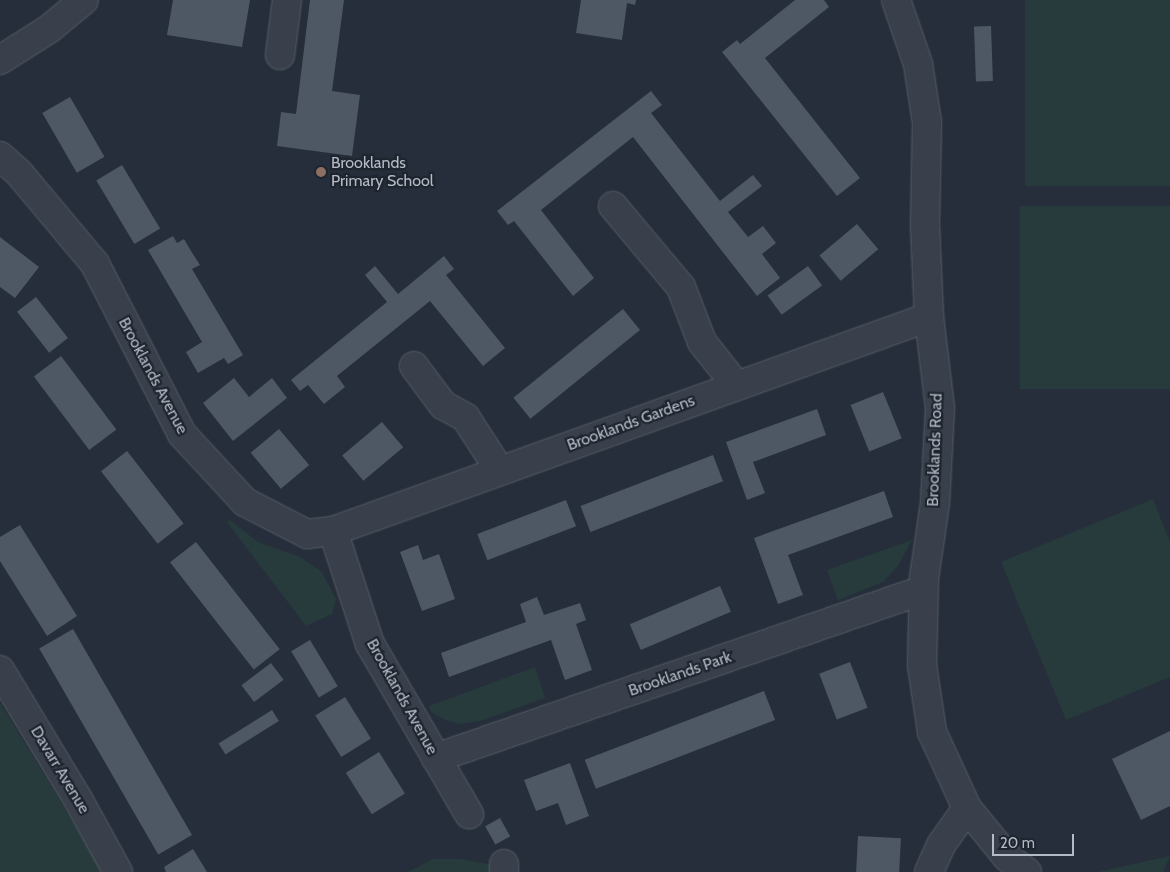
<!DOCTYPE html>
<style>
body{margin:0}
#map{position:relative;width:1170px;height:872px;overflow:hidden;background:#252e3a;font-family:Cabin,sans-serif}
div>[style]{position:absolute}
.green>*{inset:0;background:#283b3c;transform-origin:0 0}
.building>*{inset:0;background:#4e5865;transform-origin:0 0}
.roads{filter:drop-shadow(0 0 1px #575e68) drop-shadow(0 0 1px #575e68)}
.minor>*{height:28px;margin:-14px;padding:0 14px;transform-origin:14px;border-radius:14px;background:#39404b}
.dots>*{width:14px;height:14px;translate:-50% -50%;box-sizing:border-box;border:2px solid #1e252f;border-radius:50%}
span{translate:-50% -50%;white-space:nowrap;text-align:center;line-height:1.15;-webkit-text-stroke:4.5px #1e252f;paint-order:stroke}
.poi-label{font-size:16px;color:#b4bbc6}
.left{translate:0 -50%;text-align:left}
.street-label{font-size:16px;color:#b4bbc6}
.scale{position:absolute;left:992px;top:834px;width:82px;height:22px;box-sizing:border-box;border:2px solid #b4bbc6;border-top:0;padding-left:6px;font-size:15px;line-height:18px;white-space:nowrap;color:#b4bbc6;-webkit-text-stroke:4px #1e252f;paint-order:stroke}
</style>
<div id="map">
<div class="green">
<i style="left:1025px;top:0;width:145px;height:186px"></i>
<i style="left:1170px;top:206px;width:183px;height:150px;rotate:90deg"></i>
<i style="clip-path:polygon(1153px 499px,1170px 542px,1170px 677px,1066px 720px,1001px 562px)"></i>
<i style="clip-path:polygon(230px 520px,258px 542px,300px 557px,321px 571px,336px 599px,332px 614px,306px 626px,227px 522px)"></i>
<i style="clip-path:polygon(912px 540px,898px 566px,883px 582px,838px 600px,827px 570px)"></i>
<i style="clip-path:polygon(535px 667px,545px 698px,480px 721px,460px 724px,445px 720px,431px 712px,429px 706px)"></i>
<i style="clip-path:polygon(0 703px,95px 858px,101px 872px,0 872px)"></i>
<i style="clip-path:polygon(1170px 856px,1163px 872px,1066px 872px,1098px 872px)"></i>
<i style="clip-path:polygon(433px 859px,461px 859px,493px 865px,493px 872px,408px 872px)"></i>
</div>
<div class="building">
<i style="clip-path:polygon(173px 0,250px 0,242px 47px,167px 35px)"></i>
<i style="clip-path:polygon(310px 0,344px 0,332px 91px,360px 95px,352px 156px,277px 146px,281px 112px,296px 114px)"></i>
<i style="clip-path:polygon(581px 0,636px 0,635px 5px,627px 3px,622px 40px,576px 33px)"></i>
<i style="clip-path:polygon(795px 0,824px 0,829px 7px,765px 58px,860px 178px,837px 196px,722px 52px,737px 40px,740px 44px)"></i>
<i style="left:991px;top:26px;width:55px;height:17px;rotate:88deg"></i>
<i style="clip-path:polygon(651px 91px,662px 105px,651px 113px,720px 201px,753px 175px,762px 186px,728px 212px,748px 237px,763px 226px,776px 243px,762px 254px,780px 278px,757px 296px,633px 137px,541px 210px,594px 278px,573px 296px,514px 221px,508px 225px,497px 211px)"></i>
<i style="left:70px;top:97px;width:69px;height:32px;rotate:60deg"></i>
<i style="left:122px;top:165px;width:74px;height:30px;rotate:59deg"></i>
<i style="left:857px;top:224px;width:33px;height:49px;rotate:50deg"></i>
<i style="clip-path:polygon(173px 236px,177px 243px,184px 239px,191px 251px,200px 265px,192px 269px,243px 355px,228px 364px,224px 358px,198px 373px,186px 352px,202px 342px,148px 250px)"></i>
<i style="clip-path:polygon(0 237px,39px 267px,15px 298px,0 287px)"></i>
<i style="clip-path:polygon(444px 256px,454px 269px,446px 275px,505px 348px,483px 366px,430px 301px,337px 376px,345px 387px,324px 404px,308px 385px,300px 391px,291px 380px,387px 302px,365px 275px,375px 266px,398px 294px)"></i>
<i style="left:808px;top:266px;width:24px;height:50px;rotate:54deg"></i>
<i style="left:36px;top:297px;width:52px;height:24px;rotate:52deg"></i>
<i style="left:623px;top:309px;width:27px;height:141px;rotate:51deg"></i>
<i style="left:61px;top:356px;width:92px;height:34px;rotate:53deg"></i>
<i style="clip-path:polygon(234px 378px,249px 397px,272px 378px,287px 398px,233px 441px,203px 403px)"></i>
<i style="left:883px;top:392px;width:50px;height:35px;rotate:68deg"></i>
<i style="clip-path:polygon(817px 409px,826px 435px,753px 462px,765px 493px,747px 500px,726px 442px)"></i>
<i style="left:382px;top:422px;width:33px;height:52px;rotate:50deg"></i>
<i style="left:279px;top:429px;width:47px;height:37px;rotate:50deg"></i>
<i style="left:127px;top:451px;width:92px;height:33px;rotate:52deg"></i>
<i style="left:713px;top:455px;width:28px;height:142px;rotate:69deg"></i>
<i style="clip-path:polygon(884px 491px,893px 517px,788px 555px,803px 595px,778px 604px,754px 538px)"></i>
<i style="left:566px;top:500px;width:28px;height:95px;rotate:69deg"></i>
<i style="clip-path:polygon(20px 525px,77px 616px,47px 636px,0 561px,0 537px)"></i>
<i style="left:196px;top:542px;width:136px;height:33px;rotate:52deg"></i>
<i style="clip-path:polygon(418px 545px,423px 560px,439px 554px,455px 599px,422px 611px,400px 552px)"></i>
<i style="left:720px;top:586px;width:28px;height:98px;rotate:67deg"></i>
<i style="clip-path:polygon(537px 597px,544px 615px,580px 603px,586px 620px,576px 624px,592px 670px,565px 680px,551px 640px,449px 677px,441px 653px,526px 622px,520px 604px)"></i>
<i style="left:73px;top:629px;width:238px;height:39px;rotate:60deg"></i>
<i style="left:310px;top:640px;width:54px;height:22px;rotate:59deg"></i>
<i style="left:850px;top:662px;width:49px;height:33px;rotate:69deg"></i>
<i style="left:271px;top:663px;width:21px;height:37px;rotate:53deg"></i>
<i style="left:764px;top:691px;width:31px;height:192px;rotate:69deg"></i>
<i style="left:345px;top:697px;width:49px;height:35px;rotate:58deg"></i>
<i style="left:272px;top:710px;width:13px;height:63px;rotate:58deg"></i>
<i style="clip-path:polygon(1170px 731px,1170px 806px,1141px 820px,1112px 759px)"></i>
<i style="left:379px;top:752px;width:49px;height:39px;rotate:58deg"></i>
<i style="clip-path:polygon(570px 763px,589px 816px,566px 825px,558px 803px,536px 811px,524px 780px)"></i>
<i style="left:500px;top:818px;width:21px;height:17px;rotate:61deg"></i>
<i style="left:858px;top:836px;width:43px;height:36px;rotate:3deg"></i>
<i style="clip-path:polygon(193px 849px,207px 872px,166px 872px,164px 867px)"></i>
</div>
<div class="roads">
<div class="minor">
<i style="left:896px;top:0;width:68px;rotate:71deg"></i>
<i style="left:918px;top:64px;width:59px;rotate:81.2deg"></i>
<i style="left:927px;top:122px;width:103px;rotate:91.1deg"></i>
<i style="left:925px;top:225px;width:92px;rotate:87.5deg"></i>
<i style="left:929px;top:317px;width:92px;rotate:83.1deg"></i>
<i style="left:940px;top:408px;width:95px;rotate:93deg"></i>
<i style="left:935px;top:503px;width:76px;rotate:98.3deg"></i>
<i style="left:924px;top:578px;width:87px;rotate:91.3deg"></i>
<i style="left:922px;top:665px;width:68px;rotate:81.5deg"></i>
<i style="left:932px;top:732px;width:84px;rotate:65.3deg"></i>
<i style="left:967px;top:808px;width:63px;rotate:50.8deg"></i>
<i style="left:1007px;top:857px;width:25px;rotate:37deg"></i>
<i style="left:280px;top:55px;width:55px;rotate:-82.7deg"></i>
<i style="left:0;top:60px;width:58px;rotate:-32.3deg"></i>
<i style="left:49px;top:29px;width:45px;rotate:-39.6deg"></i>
<i style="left:0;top:156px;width:25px;rotate:42deg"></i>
<i style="left:19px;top:173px;width:119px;rotate:50.1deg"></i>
<i style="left:95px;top:264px;width:191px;rotate:62.9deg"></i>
<i style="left:182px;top:434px;width:93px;rotate:47.2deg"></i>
<i style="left:245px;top:502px;width:70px;rotate:27.3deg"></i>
<i style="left:307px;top:534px;width:26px;rotate:-7deg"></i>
<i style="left:333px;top:531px;width:45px;rotate:-19.7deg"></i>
<i style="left:375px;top:516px;width:589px;rotate:-19.76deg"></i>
<i style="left:613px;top:206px;width:106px;rotate:50deg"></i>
<i style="left:681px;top:287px;width:59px;rotate:69.1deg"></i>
<i style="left:702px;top:342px;width:55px;rotate:51.7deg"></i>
<i style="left:414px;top:366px;width:49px;rotate:53.4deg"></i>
<i style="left:443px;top:405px;width:26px;rotate:29deg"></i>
<i style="left:466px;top:418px;width:63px;rotate:57.3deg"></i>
<i style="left:333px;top:531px;width:119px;rotate:71.9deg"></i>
<i style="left:370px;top:644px;width:197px;rotate:59.8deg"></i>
<i style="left:0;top:670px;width:153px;rotate:58.9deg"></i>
<i style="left:79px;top:801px;width:81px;rotate:61.2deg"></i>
<i style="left:436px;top:758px;width:515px;rotate:-19.03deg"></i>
<i style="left:504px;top:872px;width:8px;rotate:-90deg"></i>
<i style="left:929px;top:872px;width:30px;rotate:-66deg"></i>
<i style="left:941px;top:845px;width:45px;rotate:-54.9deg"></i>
</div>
</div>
<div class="dots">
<i style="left:321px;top:172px;background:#8d6e63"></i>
</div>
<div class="poi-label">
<span class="left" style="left:331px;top:172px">Brooklands<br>Primary School</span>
</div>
<div class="street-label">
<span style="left:153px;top:376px;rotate:62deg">Brooklands Avenue</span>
<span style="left:631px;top:423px;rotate:-20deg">Brooklands Gardens</span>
<span style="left:935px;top:450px;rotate:-88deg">Brooklands Road</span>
<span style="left:680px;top:674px;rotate:-19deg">Brooklands Park</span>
<span style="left:402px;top:697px;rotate:61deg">Brooklands Avenue</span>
<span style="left:60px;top:770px;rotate:59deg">Davarr Avenue</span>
</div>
<div class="scale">20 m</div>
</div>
